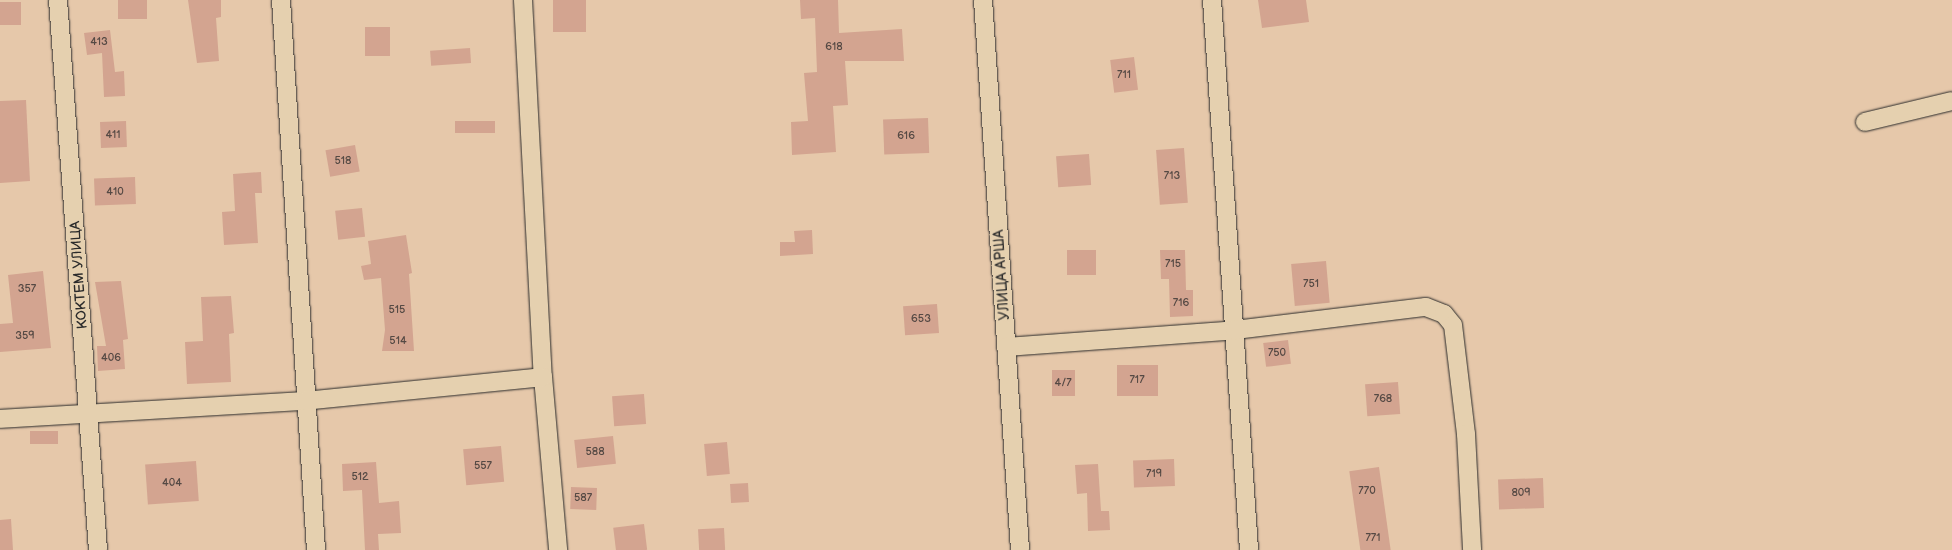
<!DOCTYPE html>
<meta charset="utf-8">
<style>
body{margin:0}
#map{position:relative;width:1952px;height:550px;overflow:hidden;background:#e6c8aa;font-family:"Balsamiq Sans",sans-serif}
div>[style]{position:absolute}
.building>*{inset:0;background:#d3a490;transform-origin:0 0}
.roads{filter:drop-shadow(0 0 1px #2b2b2b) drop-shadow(0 0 1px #2b2b2b)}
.minor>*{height:18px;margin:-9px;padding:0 9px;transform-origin:9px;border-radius:9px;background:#e5d0af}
span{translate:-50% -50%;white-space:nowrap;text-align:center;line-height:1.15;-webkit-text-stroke:4px #e5d0af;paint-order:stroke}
.number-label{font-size:11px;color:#554944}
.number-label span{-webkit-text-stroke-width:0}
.street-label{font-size:14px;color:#2b2b2b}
</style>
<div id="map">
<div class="building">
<i style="left:118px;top:0;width:29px;height:19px"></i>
<i style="clip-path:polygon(188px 0,221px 0,221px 17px,216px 18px,219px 61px,197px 63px)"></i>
<i style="left:553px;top:0;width:33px;height:32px"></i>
<i style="clip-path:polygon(800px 0,838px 0,839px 33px,902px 29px,904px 61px,845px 61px,848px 105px,833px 106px,836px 152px,792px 155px,791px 122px,808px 121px,804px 73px,817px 72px,815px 18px,801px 19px)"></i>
<i style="clip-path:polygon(1258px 0,1306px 0,1309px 22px,1262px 28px)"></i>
<i style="left:0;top:2px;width:21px;height:23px"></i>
<i style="left:365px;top:27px;width:25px;height:29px"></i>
<i style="clip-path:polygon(110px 30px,115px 72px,124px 71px,125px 96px,104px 97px,102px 53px,87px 55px,84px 33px)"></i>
<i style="left:470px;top:48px;width:15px;height:40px;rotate:86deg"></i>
<i style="left:1134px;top:57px;width:33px;height:24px;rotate:83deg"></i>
<i style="clip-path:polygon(26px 100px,30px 181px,0 183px,0 101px)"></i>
<i style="left:928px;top:118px;width:35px;height:45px;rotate:88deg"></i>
<i style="left:126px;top:121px;width:26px;height:26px;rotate:88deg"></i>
<i style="left:495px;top:121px;width:12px;height:40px;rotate:90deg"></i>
<i style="left:355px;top:145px;width:27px;height:30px;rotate:80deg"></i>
<i style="left:1184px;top:148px;width:55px;height:28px;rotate:86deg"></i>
<i style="left:1089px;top:154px;width:31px;height:33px;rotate:86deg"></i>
<i style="clip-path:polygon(261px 172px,262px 193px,255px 193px,258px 243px,224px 245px,222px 212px,235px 211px,233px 174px)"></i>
<i style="left:135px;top:177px;width:27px;height:41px;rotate:88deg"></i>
<i style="left:362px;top:208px;width:29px;height:27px;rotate:84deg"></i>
<i style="clip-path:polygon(812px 230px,813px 254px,780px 256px,780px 242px,795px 242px,794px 231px)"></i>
<i style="clip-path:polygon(406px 235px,412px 273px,409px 274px,414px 351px,382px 351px,385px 330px,381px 278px,364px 280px,361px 266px,371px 264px,368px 241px)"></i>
<i style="left:1096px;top:250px;width:25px;height:29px;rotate:90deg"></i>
<i style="clip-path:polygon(1160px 250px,1185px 250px,1186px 290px,1193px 290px,1193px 316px,1170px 317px,1169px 279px,1161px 279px)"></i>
<i style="left:1326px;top:261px;width:42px;height:35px;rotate:85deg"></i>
<i style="clip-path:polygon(43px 271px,51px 348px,0 352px,0 324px,13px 323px,8px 275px)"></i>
<i style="clip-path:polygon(121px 281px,128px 339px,123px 340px,125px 369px,98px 371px,97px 346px,106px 346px,95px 282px)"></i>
<i style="clip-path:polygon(231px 296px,234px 333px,229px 334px,231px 382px,187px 384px,185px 342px,203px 341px,201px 297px)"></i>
<i style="left:937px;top:304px;width:29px;height:34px;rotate:86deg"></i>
<i style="left:1288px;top:340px;width:24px;height:25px;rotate:83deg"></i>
<i style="left:1117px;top:365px;width:41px;height:31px"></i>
<i style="left:1052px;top:370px;width:23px;height:26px"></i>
<i style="left:1398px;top:382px;width:32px;height:33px;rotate:86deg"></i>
<i style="left:644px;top:394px;width:30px;height:32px;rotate:86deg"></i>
<i style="left:58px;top:431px;width:13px;height:28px;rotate:90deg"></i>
<i style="left:613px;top:436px;width:28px;height:39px;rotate:84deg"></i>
<i style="left:727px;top:442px;width:32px;height:23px;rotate:85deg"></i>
<i style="left:501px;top:446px;width:36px;height:38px;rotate:85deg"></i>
<i style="left:1174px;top:459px;width:27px;height:41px;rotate:88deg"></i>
<i style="left:196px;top:461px;width:40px;height:51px;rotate:86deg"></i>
<i style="clip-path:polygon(376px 462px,379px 503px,399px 501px,401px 533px,378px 534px,379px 550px,365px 550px,362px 490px,343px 491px,342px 464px)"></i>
<i style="clip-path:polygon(1098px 464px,1101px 511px,1109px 511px,1110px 530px,1088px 531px,1087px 493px,1077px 494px,1075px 465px)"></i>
<i style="left:1379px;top:467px;width:84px;height:30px;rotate:82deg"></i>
<i style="left:1543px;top:478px;width:30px;height:45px;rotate:88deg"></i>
<i style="left:748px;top:483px;width:19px;height:18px;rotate:87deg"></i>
<i style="left:571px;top:487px;width:26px;height:22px;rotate:2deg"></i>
<i style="clip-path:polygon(11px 519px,13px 550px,0 550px,0 520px)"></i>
<i style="left:644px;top:524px;width:26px;height:31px;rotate:83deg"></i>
<i style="left:724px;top:528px;width:22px;height:26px;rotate:87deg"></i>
</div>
<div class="roads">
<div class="minor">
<i style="left:58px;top:0;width:551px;rotate:85.84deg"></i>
<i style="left:281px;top:0;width:551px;rotate:86.36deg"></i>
<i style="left:523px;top:0;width:378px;rotate:87deg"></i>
<i style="left:543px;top:377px;width:174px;rotate:85deg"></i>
<i style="left:983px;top:0;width:551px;rotate:86.15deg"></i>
<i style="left:1212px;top:0;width:551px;rotate:86.15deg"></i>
<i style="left:1865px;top:122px;width:89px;rotate:-13.6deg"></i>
<i style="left:1006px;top:347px;width:230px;rotate:-4.2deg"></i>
<i style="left:1235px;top:330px;width:192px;rotate:-6.9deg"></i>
<i style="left:1426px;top:307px;width:19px;rotate:21deg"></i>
<i style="left:1444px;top:314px;width:14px;rotate:51deg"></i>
<i style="left:1453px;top:325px;width:110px;rotate:83.2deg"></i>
<i style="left:1466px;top:434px;width:116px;rotate:87deg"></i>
<i style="left:0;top:419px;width:305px;rotate:-3.4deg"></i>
<i style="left:304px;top:401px;width:240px;rotate:-5.7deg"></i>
</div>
</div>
<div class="number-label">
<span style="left:99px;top:42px">413</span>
<span style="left:834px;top:47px">618</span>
<span style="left:1124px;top:75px">711</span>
<span style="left:113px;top:135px">411</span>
<span style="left:906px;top:136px">616</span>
<span style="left:343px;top:161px">518</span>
<span style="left:1172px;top:176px">713</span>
<span style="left:115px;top:192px">410</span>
<span style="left:1173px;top:264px">715</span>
<span style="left:1311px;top:284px">751</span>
<span style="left:27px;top:289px">357</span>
<span style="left:1181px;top:303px">716</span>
<span style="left:397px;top:310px">515</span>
<span style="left:921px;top:319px">653</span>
<span style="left:25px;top:336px">359</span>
<span style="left:398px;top:341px">514</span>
<span style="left:1277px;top:353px">750</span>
<span style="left:111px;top:358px">406</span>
<span style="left:1137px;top:380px">717</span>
<span style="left:1063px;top:383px">4/7</span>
<span style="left:1383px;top:399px">768</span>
<span style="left:595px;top:452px">588</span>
<span style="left:483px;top:466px">557</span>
<span style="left:1154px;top:474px">719</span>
<span style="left:360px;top:477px">512</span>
<span style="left:172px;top:483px">404</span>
<span style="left:1367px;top:491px">770</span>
<span style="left:1521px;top:493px">809</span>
<span style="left:583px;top:498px">587</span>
<span style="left:1373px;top:538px">771</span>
</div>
<div class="street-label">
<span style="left:79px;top:275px;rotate:-94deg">КОКТЕМ УЛИЦА</span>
<span style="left:1002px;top:275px;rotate:-94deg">УЛИЦА АРША</span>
</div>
</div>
